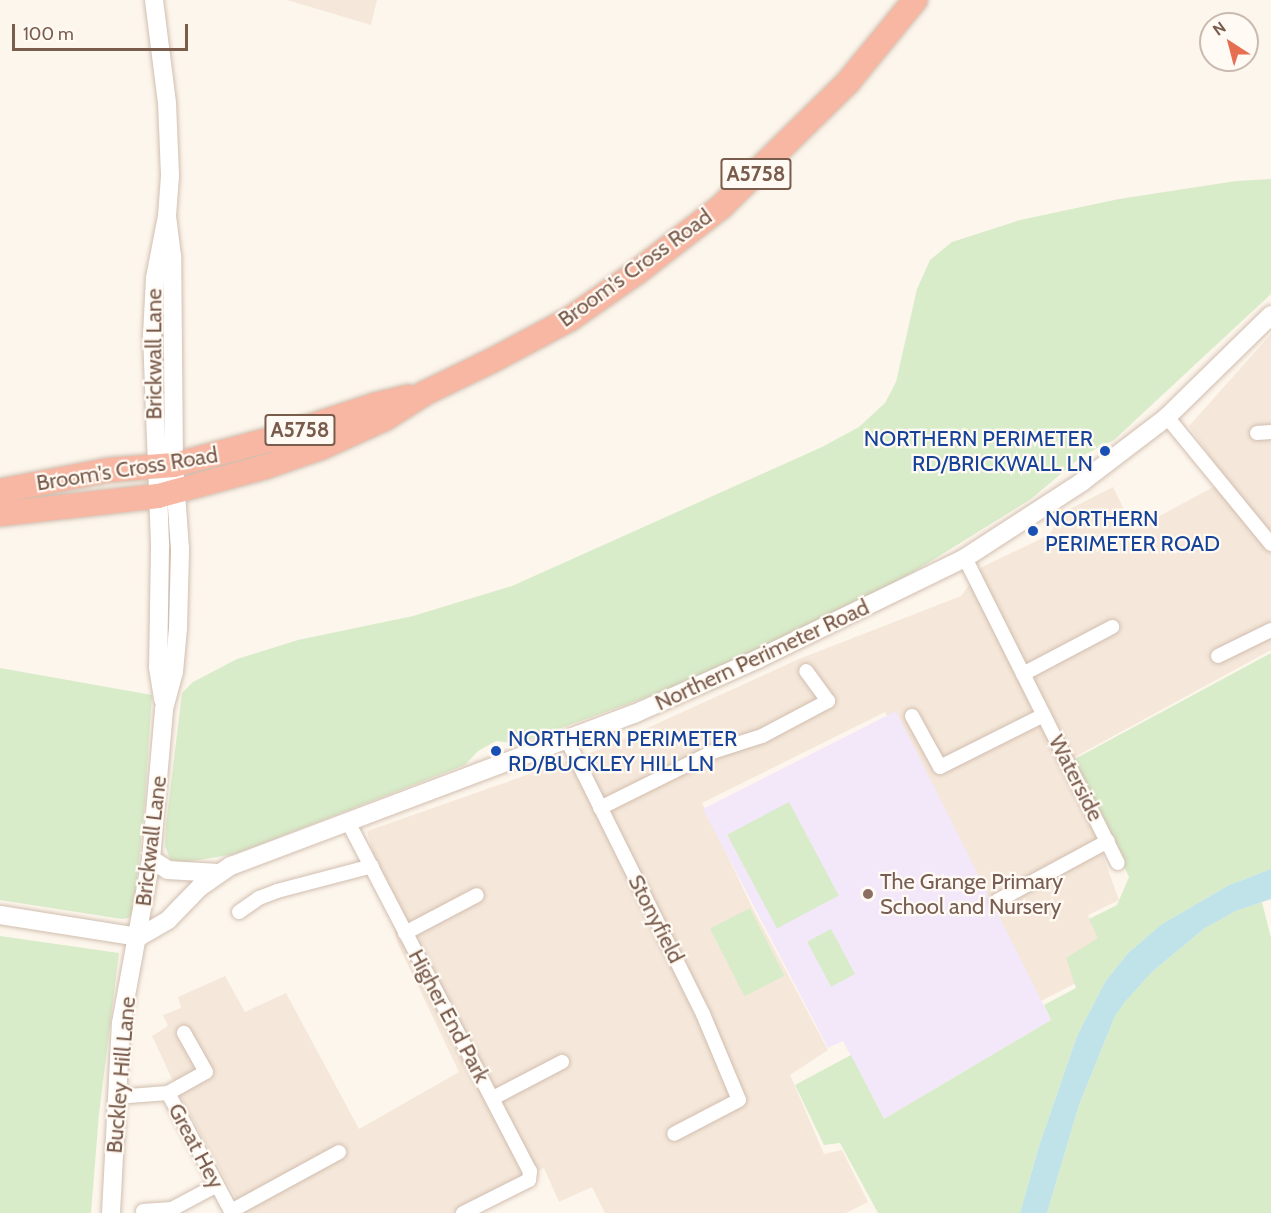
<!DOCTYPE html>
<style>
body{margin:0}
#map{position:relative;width:1271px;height:1213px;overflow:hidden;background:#fdf6ec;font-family:Cabin,sans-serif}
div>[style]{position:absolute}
.residential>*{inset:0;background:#f5e8da}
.education>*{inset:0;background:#f3e8fa}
.green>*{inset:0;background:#d8ecc9;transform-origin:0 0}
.water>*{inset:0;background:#bfe3e8}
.roads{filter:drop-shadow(0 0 2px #d1beb0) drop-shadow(0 0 2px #d1beb0)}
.street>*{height:14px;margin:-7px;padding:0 7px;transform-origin:7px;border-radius:7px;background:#fff}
.secondary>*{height:18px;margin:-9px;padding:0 9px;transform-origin:9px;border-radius:9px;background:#fff}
.highway>*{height:24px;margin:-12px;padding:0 12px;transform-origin:12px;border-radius:12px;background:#f7b7a3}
.dots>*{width:16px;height:16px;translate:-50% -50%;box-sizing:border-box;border:3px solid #fffaf3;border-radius:50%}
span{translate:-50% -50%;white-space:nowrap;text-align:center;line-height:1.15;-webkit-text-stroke:4.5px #fffaf3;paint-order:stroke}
.shield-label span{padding:2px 4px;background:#fffaf3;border:2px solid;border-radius:4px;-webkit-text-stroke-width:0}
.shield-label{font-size:21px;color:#7a5c4d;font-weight:700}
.street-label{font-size:22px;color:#7a5c4d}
.transit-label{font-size:22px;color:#164399}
.right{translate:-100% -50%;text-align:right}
.left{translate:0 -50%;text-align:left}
.education-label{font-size:22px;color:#785e54}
.north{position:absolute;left:1199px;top:12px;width:60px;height:60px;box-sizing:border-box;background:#fffaf3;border:2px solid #cabbb1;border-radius:50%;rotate:324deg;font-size:16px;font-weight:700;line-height:24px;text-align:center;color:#7a5c4d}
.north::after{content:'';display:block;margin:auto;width:21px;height:27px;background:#e76f51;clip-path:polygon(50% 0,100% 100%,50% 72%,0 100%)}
.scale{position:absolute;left:12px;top:24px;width:176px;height:27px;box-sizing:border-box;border:3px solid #7a5c4d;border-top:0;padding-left:8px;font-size:18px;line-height:21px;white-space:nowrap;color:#7a5c4d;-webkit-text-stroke:4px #fffaf3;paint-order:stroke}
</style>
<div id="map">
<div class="residential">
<i style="clip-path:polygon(287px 0,377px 0,371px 25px)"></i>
<i style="clip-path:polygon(1271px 334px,1271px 650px,1064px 763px,1091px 823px,1119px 900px,1088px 915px,1099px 938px,1078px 982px,1039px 1002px,885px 712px,702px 803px,751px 905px,828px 1050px,790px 1075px,824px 1154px,842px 1150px,868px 1202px,846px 1213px,605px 1213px,592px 1187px,559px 1202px,544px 1168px,452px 1213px,244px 1213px,181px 1098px,152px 1036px,168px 1026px,163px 1015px,181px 1008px,178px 997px,225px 976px,245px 1012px,286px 993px,359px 1129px,459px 1072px,398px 944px,367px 831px,601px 749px,799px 659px,961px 596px,982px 567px,1049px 535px,1064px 512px,1113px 487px,1134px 530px,1226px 480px,1189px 426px)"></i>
</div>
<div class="education">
<i style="clip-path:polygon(896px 711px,1051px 1020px,884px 1119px,843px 1041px,828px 1048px,703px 809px)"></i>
</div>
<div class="green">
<i style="clip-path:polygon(1271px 179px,1271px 294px,1114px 440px,1082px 456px,1031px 499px,915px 571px,834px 616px,743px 659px,650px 696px,528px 740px,511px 743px,496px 741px,478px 751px,465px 765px,235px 854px,181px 863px,170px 859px,165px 846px,166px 825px,182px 693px,193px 682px,237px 659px,298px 640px,413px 616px,512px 586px,822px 447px,859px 427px,885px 403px,896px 382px,917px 289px,930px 260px,952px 242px,1020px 220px,1119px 199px,1236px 181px)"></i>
<i style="clip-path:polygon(1271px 653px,1271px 869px,1229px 885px,1162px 924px,1128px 953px,1105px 982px,1077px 1036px,1039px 1146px,1020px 1213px,878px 1213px,840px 1143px,824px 1145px,795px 1085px,851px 1055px,884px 1119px,1051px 1020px,1044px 1005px,1076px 988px,1066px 958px,1098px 938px,1089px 919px,1117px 905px,1129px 877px,1071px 761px)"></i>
<i style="clip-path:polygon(0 668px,152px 695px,144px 814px,133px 914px,128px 918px,122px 919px,0 900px)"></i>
<i style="left:789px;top:802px;width:106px;height:70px;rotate:62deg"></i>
<i style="clip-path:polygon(1262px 902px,1271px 938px,1271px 1213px,1047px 1213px,1079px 1105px,1115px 1016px,1125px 1002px,1152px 972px,1205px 928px,1236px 911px)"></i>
<i style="left:750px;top:908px;width:76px;height:45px;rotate:63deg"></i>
<i style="left:831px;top:929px;width:51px;height:27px;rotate:62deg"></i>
<i style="clip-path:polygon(0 936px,119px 953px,99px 1114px,91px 1213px,0 1213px)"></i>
</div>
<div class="water">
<i style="clip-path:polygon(1271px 869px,1271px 899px,1236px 911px,1205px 928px,1152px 972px,1125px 1002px,1115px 1016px,1079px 1105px,1047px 1213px,1020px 1213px,1039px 1146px,1077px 1036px,1105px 982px,1128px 953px,1162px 924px,1229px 885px)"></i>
</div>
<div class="roads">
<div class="street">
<i style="left:1167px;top:417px;width:164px;rotate:50.7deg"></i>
<i style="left:1257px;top:433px;width:14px;rotate:-4deg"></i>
<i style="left:965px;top:558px;width:341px;rotate:63.4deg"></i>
<i style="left:1218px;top:656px;width:59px;rotate:-26.1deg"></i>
<i style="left:1023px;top:674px;width:101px;rotate:-27.8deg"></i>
<i style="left:912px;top:716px;width:58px;rotate:61.2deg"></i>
<i style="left:940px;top:767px;width:116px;rotate:-26.6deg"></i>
<i style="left:567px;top:740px;width:306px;rotate:63.6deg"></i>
<i style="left:703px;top:1014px;width:93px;rotate:67.3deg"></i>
<i style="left:739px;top:1100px;width:73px;rotate:152.4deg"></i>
<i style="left:600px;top:808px;width:128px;rotate:-26.4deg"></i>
<i style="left:715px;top:751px;width:49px;rotate:-17.7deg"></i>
<i style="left:762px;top:736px;width:75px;rotate:-27.9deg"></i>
<i style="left:828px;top:701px;width:37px;rotate:-126deg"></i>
<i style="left:348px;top:822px;width:394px;rotate:62.5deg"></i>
<i style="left:530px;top:1171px;width:9px;rotate:96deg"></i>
<i style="left:529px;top:1180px;width:74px;rotate:153.4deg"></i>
<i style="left:997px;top:901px;width:126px;rotate:-28.4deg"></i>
<i style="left:239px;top:912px;width:24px;rotate:-35deg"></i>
<i style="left:259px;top:898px;width:19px;rotate:-21deg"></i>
<i style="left:277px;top:891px;width:98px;rotate:-14.7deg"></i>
<i style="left:405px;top:933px;width:81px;rotate:-27.8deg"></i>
<i style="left:168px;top:1093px;width:43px;rotate:-28.9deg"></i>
<i style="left:206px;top:1072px;width:45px;rotate:-119.4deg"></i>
<i style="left:116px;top:1097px;width:52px;rotate:-4.4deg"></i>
<i style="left:168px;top:1093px;width:136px;rotate:61.9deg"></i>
<i style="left:493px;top:1098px;width:78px;rotate:-27.6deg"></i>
<i style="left:143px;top:1211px;width:29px;rotate:-4deg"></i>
<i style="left:172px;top:1209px;width:51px;rotate:-28.1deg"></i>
<i style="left:231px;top:1211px;width:123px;rotate:-28.6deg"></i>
</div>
<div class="secondary">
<i style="left:154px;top:0;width:104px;rotate:82.8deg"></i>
<i style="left:167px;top:103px;width:73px;rotate:87.6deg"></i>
<i style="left:170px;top:176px;width:40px;rotate:94.3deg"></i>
<i style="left:167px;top:216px;width:63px;rotate:101deg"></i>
<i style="left:155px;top:278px;width:57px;rotate:93deg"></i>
<i style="left:152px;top:335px;width:211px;rotate:87.8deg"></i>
<i style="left:160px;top:546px;width:121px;rotate:90.9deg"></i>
<i style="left:158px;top:667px;width:33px;rotate:81deg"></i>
<i style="left:151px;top:859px;width:20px;rotate:33deg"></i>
<i style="left:168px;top:870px;width:50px;rotate:3.4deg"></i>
<i style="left:0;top:915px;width:141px;rotate:9deg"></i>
<i style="left:139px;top:937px;width:34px;rotate:-30deg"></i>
<i style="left:168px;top:920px;width:45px;rotate:-45.9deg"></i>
<i style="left:199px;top:888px;width:39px;rotate:-35deg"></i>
<i style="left:231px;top:866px;width:431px;rotate:-20.7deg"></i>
<i style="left:634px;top:714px;width:136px;rotate:-23.9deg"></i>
<i style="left:758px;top:659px;width:230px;rotate:-26deg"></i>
<i style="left:965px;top:558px;width:140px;rotate:-33deg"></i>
<i style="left:1082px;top:482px;width:107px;rotate:-37.4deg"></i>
<i style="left:1167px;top:417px;width:146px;rotate:-44.4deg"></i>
<i style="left:111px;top:1213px;width:190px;rotate:-87deg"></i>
<i style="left:121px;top:1023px;width:167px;rotate:-79.6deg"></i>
<i style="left:151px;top:859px;width:151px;rotate:-85deg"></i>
<i style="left:164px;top:709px;width:38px;rotate:-75deg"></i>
<i style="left:174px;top:672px;width:44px;rotate:-84.8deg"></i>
<i style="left:178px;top:628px;width:79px;rotate:-88.5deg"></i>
<i style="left:180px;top:549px;width:84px;rotate:-94.1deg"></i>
<i style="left:174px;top:465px;width:209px;rotate:-90.5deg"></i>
<i style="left:172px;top:256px;width:40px;rotate:-97.1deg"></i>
</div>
<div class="highway">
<i style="left:0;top:491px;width:111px;rotate:-10.9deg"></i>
<i style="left:109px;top:470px;width:65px;rotate:-4.4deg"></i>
<i style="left:174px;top:465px;width:101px;rotate:-14.9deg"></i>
<i style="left:272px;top:439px;width:108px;rotate:-18.3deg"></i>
<i style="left:375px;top:405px;width:34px;rotate:-14deg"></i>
<i style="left:0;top:514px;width:159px;rotate:-6.5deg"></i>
<i style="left:158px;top:496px;width:111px;rotate:-15.2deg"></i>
<i style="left:265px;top:467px;width:58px;rotate:-19.1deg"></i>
<i style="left:320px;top:448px;width:70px;rotate:-24.4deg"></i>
<i style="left:384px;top:419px;width:49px;rotate:-32.4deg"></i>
<i style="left:425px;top:393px;width:78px;rotate:-25.9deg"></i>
<i style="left:495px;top:359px;width:85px;rotate:-28.1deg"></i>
<i style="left:570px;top:319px;width:80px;rotate:-34.9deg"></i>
<i style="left:636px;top:273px;width:108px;rotate:-37.8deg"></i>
<i style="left:721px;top:207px;width:178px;rotate:-44.5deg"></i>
<i style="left:848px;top:82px;width:106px;rotate:-50.7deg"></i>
</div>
</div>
<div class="dots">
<i style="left:1105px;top:451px;background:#1a4fb4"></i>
<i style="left:1033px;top:531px;background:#1a4fb4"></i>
<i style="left:496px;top:751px;background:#1a4fb4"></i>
<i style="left:868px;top:894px;background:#8d6e63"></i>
</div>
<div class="shield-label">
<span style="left:756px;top:174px">A5758</span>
<span style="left:300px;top:430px">A5758</span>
</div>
<div class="street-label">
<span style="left:635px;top:268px;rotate:-36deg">Broom's Cross Road</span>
<span style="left:154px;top:354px;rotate:-90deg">Brickwall Lane</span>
<span style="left:127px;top:469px;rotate:-9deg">Broom's Cross Road</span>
<span style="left:762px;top:655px;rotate:-25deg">Northern Perimeter Road</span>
<span style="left:1076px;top:778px;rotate:63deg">Waterside</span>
<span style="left:151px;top:841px;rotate:-83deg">Brickwall Lane</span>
<span style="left:656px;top:919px;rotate:63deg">Stonyfield</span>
<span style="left:449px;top:1016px;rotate:62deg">Higher End Park</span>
<span style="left:121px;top:1075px;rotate:-85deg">Buckley Hill Lane</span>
<span style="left:196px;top:1146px;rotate:62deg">Great Hey</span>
</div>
<div class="transit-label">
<span class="right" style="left:1093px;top:451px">NORTHERN PERIMETER<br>RD/BRICKWALL LN</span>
<span class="left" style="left:1045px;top:531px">NORTHERN<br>PERIMETER ROAD</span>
<span class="left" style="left:508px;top:751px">NORTHERN PERIMETER<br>RD/BUCKLEY HILL LN</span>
</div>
<div class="education-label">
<span class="left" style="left:880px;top:894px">The Grange Primary<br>School and Nursery</span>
</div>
<div class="north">N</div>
<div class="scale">100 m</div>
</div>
